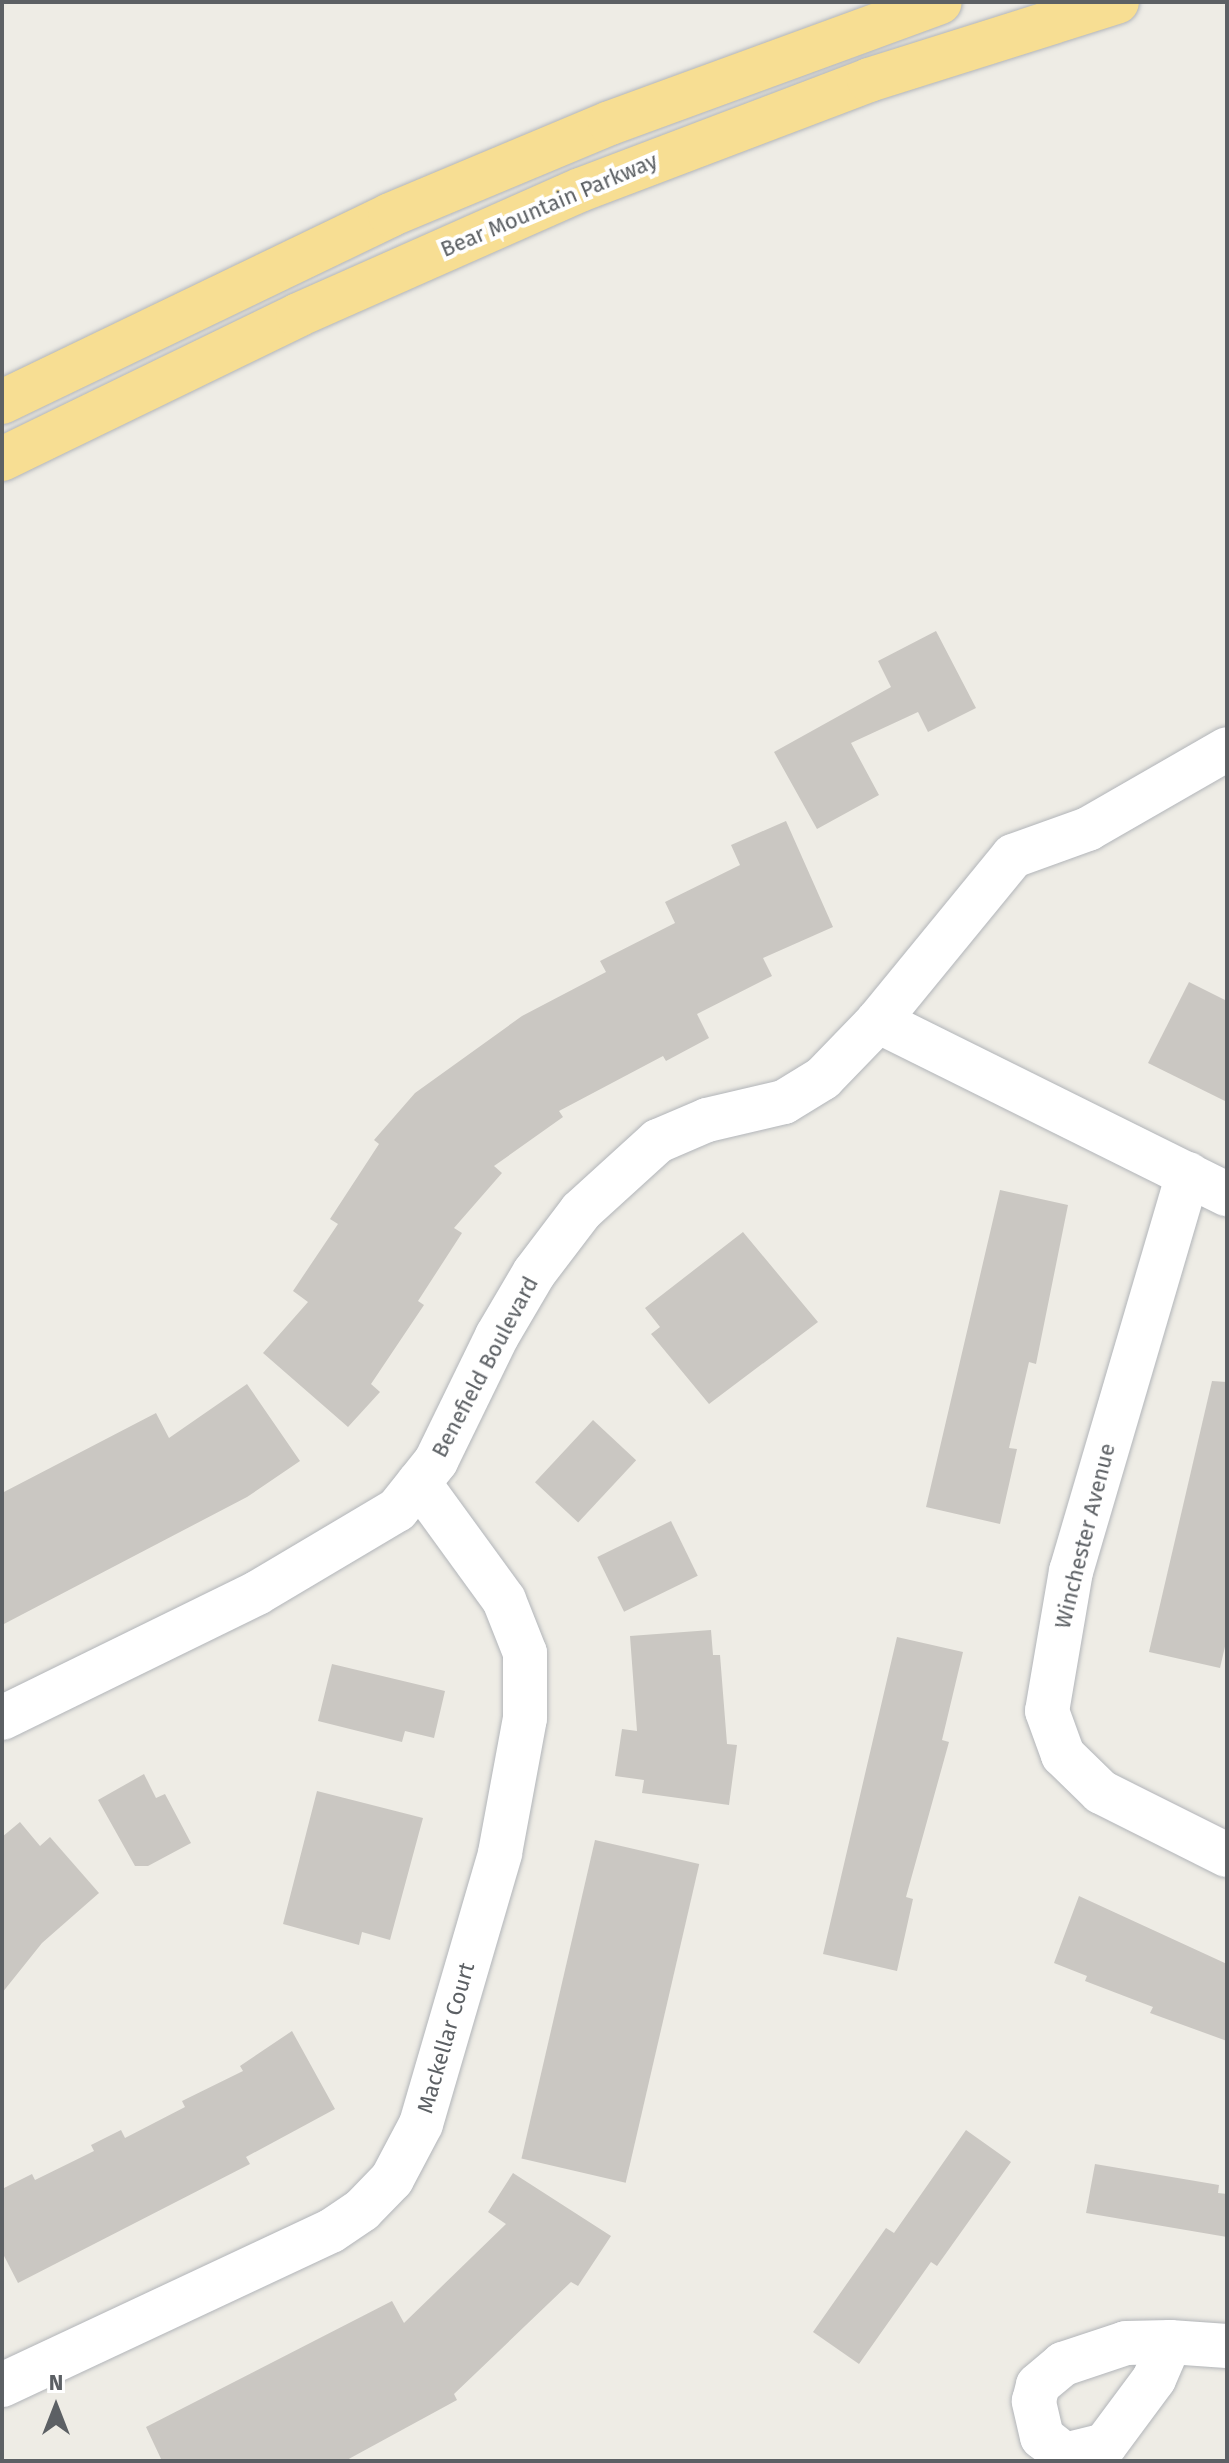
<!DOCTYPE html>
<style>
body{margin:0}
#map{position:relative;width:1229px;height:2463px;overflow:hidden;background:#eeece5;font-family:"Fira Sans",sans-serif}
div>[style]{position:absolute}
.building>*{inset:0;background:#cac7c2;transform-origin:0 0}
.roads{filter:drop-shadow(0 0 2px #b2b5b9) drop-shadow(0 0 2px #b2b5b9)}
.minor>*{height:44px;margin:-22px;padding:0 22px;transform-origin:22px;border-radius:22px;background:#fff}
.highway>*{height:44px;margin:-22px;padding:0 22px;transform-origin:22px;border-radius:22px;background:#f7de93}
span{translate:-50% -50%;white-space:nowrap;text-align:center;line-height:1.15;-webkit-text-stroke:8px #fff;paint-order:stroke}
.street-label{font-size:22px;color:#5c6064}
.frame{position:absolute;inset:0;border:4px solid #5c6064;pointer-events:none}
.north{position:absolute;left:16px;top:2367px;width:80px;height:80px;-webkit-text-stroke:6px #fff;paint-order:stroke;rotate:0deg;font-size:22px;font-weight:700;line-height:32px;text-align:center;color:#5c6064}
.north::after{content:'';display:block;margin:auto;width:28px;height:36px;background:#5c6064;clip-path:polygon(50% 0,100% 100%,50% 72%,0 100%)}
</style>
<div id="map">
<div class="building">
<i style="clip-path:polygon(936px 631px,976px 708px,928px 732px,918px 712px,851px 743px,879px 795px,817px 829px,774px 752px,891px 687px,878px 661px)"></i>
<i style="clip-path:polygon(786px 821px,833px 927px,763px 958px,772px 976px,697px 1014px,709px 1038px,666px 1061px,663px 1056px,559px 1111px,563px 1117px,494px 1166px,502px 1173px,454px 1228px,462px 1233px,418px 1301px,424px 1305px,371px 1384px,380px 1392px,348px 1427px,263px 1353px,308px 1302px,293px 1291px,338px 1224px,330px 1219px,379px 1144px,374px 1140px,415px 1093px,522px 1016px,606px 972px,600px 961px,675px 923px,665px 902px,740px 865px,731px 845px)"></i>
<i style="clip-path:polygon(1189px 982px,1227px 1001px,1227px 1102px,1148px 1063px)"></i>
<i style="clip-path:polygon(1000px 1190px,1068px 1205px,1036px 1364px,1029px 1362px,1009px 1448px,1017px 1449px,1000px 1524px,926px 1507px)"></i>
<i style="clip-path:polygon(743px 1232px,818px 1322px,709px 1404px,651px 1334px,660px 1327px,645px 1308px)"></i>
<i style="clip-path:polygon(1212px 1381px,1227px 1382px,1227px 1638px,1220px 1668px,1149px 1652px)"></i>
<i style="clip-path:polygon(247px 1384px,300px 1461px,247px 1497px,2px 1625px,2px 1493px,156px 1413px,169px 1438px)"></i>
<i style="left:593px;top:1420px;width:59px;height:85px;rotate:43deg"></i>
<i style="left:671px;top:1521px;width:61px;height:82px;rotate:64deg"></i>
<i style="clip-path:polygon(711px 1630px,713px 1655px,720px 1655px,727px 1744px,737px 1745px,729px 1805px,642px 1793px,644px 1780px,615px 1776px,622px 1729px,637px 1731px,630px 1636px)"></i>
<i style="clip-path:polygon(897px 1637px,963px 1652px,942px 1740px,949px 1742px,906px 1897px,913px 1899px,897px 1971px,823px 1954px)"></i>
<i style="clip-path:polygon(332px 1664px,445px 1691px,434px 1738px,405px 1731px,402px 1742px,318px 1721px)"></i>
<i style="clip-path:polygon(144px 1774px,156px 1798px,165px 1794px,191px 1843px,148px 1866px,135px 1866px,98px 1800px)"></i>
<i style="clip-path:polygon(317px 1791px,423px 1818px,390px 1940px,362px 1932px,359px 1945px,283px 1924px)"></i>
<i style="clip-path:polygon(20px 1822px,40px 1846px,50px 1837px,99px 1893px,42px 1943px,2px 1993px,2px 1837px)"></i>
<i style="left:595px;top:1840px;width:107px;height:327px;rotate:13deg"></i>
<i style="clip-path:polygon(1079px 1896px,1227px 1964px,1227px 2041px,1150px 2013px,1153px 2007px,1085px 1981px,1087px 1976px,1054px 1963px)"></i>
<i style="clip-path:polygon(292px 2031px,335px 2109px,246px 2157px,250px 2164px,18px 2283px,2px 2252px,2px 2189px,32px 2174px,35px 2180px,94px 2151px,91px 2145px,121px 2130px,125px 2138px,185px 2107px,182px 2101px,243px 2071px,240px 2066px)"></i>
<i style="clip-path:polygon(966px 2130px,1011px 2162px,937px 2266px,931px 2262px,859px 2364px,813px 2332px,886px 2228px,894px 2233px)"></i>
<i style="clip-path:polygon(1095px 2164px,1219px 2185px,1218px 2193px,1227px 2194px,1227px 2237px,1086px 2213px)"></i>
<i style="clip-path:polygon(513px 2173px,611px 2236px,578px 2286px,571px 2282px,454px 2394px,457px 2400px,345px 2461px,162px 2461px,146px 2427px,392px 2301px,404px 2323px,506px 2224px,488px 2212px)"></i>
</div>
<div class="roads">
<div class="minor">
<i style="left:878px;top:1021px;width:390px;rotate:26.4deg"></i>
<i style="left:1188px;top:1174px;width:414px;rotate:106.4deg"></i>
<i style="left:1071px;top:1571px;width:142px;rotate:99.7deg"></i>
<i style="left:1047px;top:1711px;width:47px;rotate:70deg"></i>
<i style="left:1063px;top:1755px;width:53px;rotate:44.2deg"></i>
<i style="left:1101px;top:1792px;width:141px;rotate:26.6deg"></i>
<i style="left:2px;top:1718px;width:284px;rotate:-26.1deg"></i>
<i style="left:257px;top:1593px;width:163px;rotate:-30.7deg"></i>
<i style="left:397px;top:1510px;width:63px;rotate:-51.5deg"></i>
<i style="left:436px;top:1461px;width:139px;rotate:-64deg"></i>
<i style="left:497px;top:1336px;width:73px;rotate:-59.6deg"></i>
<i style="left:534px;top:1273px;width:78px;rotate:-52.8deg"></i>
<i style="left:581px;top:1211px;width:104px;rotate:-42.3deg"></i>
<i style="left:658px;top:1141px;width:53px;rotate:-23.2deg"></i>
<i style="left:707px;top:1120px;width:79px;rotate:-13.2deg"></i>
<i style="left:784px;top:1102px;width:46px;rotate:-31.6deg"></i>
<i style="left:823px;top:1078px;width:79px;rotate:-46deg"></i>
<i style="left:878px;top:1021px;width:213px;rotate:-50.7deg"></i>
<i style="left:1013px;top:856px;width:80px;rotate:-19.8deg"></i>
<i style="left:1088px;top:829px;width:160px;rotate:-29.9deg"></i>
<i style="left:1170px;top:2342px;width:40px;rotate:113.4deg"></i>
<i style="left:1154px;top:2379px;width:82px;rotate:126.6deg"></i>
<i style="left:1105px;top:2445px;width:41px;rotate:166deg"></i>
<i style="left:1065px;top:2455px;width:29px;rotate:-142deg"></i>
<i style="left:1042px;top:2437px;width:37px;rotate:-103deg"></i>
<i style="left:1034px;top:2401px;width:16px;rotate:-76deg"></i>
<i style="left:1038px;top:2385px;width:33px;rotate:-40deg"></i>
<i style="left:1063px;top:2364px;width:66px;rotate:-18.4deg"></i>
<i style="left:1126px;top:2343px;width:44px;rotate:-1.3deg"></i>
<i style="left:1170px;top:2342px;width:57px;rotate:4deg"></i>
<i style="left:2px;top:2385px;width:363px;rotate:-25.1deg"></i>
<i style="left:331px;top:2231px;width:37px;rotate:-34deg"></i>
<i style="left:362px;top:2210px;width:43px;rotate:-45.9deg"></i>
<i style="left:392px;top:2179px;width:62px;rotate:-62.2deg"></i>
<i style="left:421px;top:2124px;width:282px;rotate:-73.7deg"></i>
<i style="left:500px;top:1853px;width:137px;rotate:-79.5deg"></i>
<i style="left:525px;top:1718px;width:65px;rotate:-90deg"></i>
<i style="left:525px;top:1653px;width:57px;rotate:-111.6deg"></i>
<i style="left:504px;top:1600px;width:145px;rotate:-126deg"></i>
</div>
<div class="highway">
<i style="left:2px;top:402px;width:431px;rotate:-25.7deg"></i>
<i style="left:390px;top:215px;width:238px;rotate:-22.7deg"></i>
<i style="left:610px;top:123px;width:351px;rotate:-20.1deg"></i>
<i style="left:2px;top:459px;width:329px;rotate:-25.9deg"></i>
<i style="left:298px;top:315px;width:308px;rotate:-23.9deg"></i>
<i style="left:580px;top:190px;width:309px;rotate:-20.8deg"></i>
<i style="left:869px;top:80px;width:260px;rotate:-17.5deg"></i>
</div>
</div>
<div class="street-label">
<span style="left:549px;top:205px;rotate:-23deg">Bear Mountain Parkway</span>
<span style="left:485px;top:1367px;rotate:-62deg">Benefield Boulevard</span>
<span style="left:1085px;top:1536px;rotate:-76deg">Winchester Avenue</span>
<span style="left:446px;top:2038px;rotate:-74deg">Mackellar Court</span>
</div>
<div class="frame"></div>
<div class="north">N</div>
</div>
